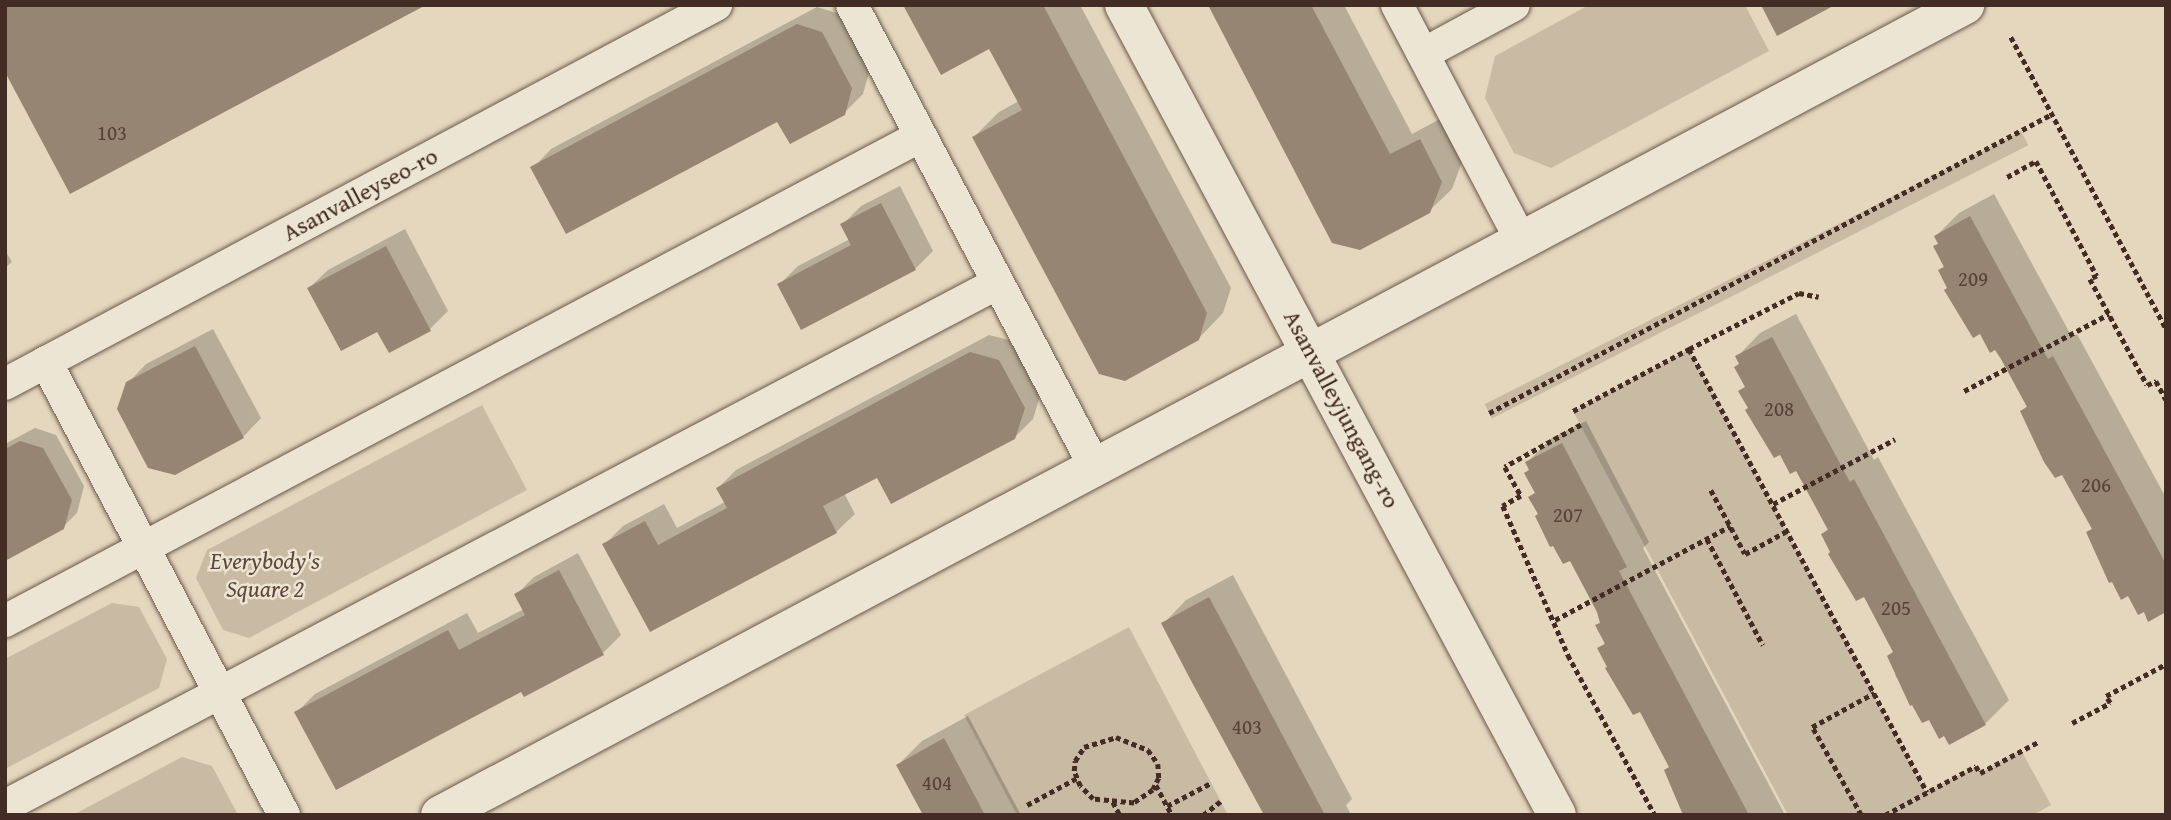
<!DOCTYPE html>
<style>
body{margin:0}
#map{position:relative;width:2171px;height:820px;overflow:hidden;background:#e4d7bd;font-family:"Gentium Book Plus",serif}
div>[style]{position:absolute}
.green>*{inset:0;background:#c9baa3;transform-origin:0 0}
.shadow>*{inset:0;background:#0003}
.building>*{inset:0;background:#978573}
.path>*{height:4.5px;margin-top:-2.25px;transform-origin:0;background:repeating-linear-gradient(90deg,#432c23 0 5px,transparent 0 8.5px)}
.roads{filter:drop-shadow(0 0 2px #6b574a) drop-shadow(0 0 2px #6b574a)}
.street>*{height:32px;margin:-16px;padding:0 16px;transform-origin:16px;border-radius:16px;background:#ede5d4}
.secondary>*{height:38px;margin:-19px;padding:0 19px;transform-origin:19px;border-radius:19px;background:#ede5d4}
span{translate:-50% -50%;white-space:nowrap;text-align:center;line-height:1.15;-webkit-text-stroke:5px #ede5d4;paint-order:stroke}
.number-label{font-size:21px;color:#584237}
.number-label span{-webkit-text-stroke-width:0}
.street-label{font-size:24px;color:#432c23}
.park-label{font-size:24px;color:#5e483d;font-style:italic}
.frame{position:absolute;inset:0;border:7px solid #432c23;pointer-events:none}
</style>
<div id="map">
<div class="green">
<i style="clip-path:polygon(1589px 5px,1745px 5px,1769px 51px,1551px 168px,1514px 153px,1485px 98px,1495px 56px)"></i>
<i style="left:2021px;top:131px;width:16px;height:602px;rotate:63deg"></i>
<i style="clip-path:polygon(1689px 349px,1926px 792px,1976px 766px,1980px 773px,2021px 750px,2051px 805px,2033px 815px,1788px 815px,1573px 411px)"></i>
<i style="clip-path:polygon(482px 405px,527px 490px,249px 638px,223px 630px,196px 578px,207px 550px)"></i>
<i style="clip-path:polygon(112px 603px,139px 607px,167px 659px,159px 688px,5px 769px,5px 659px)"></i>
<i style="clip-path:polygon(1129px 627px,1228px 815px,1017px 815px,964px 715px)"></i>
<i style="clip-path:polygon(182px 757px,212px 766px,238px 815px,73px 815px)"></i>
</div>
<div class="shadow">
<i style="clip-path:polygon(905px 5px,1080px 5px,1231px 288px,1223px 313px,1198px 339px,974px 137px,999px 112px,1019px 101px,990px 47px)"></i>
<i style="clip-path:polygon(1210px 5px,1344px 5px,1412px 134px,1442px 118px,1463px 159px,1452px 189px,1429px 211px)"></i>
<i style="clip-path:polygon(817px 7px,840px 14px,870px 69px,863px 94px,844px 113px,778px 119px,533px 168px,551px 149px)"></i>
<i style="clip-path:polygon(900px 186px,933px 251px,915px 269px,780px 284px,798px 266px,850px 239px,843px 224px,861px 206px)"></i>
<i style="clip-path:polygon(1994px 194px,2072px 337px,2077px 334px,2166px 498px,2166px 610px,2144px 610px,2129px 594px,2122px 597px,2095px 552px,2097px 549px,2094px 527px,2062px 472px,2022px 411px,2028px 405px,2003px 358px,1980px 332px,1940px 271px,1945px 265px,1935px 247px,1939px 243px,1936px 236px,1959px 213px)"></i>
<i style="clip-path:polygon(405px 229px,448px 311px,430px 329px,378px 329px,309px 288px,328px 270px)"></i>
<i style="clip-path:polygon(5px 250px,12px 262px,5px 268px)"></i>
<i style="clip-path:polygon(1796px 314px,1874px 460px,1878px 457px,2009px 700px,1985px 724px,1950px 743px,1929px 717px,1923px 721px,1895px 675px,1898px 673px,1889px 656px,1894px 651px,1864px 595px,1823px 534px,1829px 528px,1803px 479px,1741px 391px,1746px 386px,1737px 357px,1760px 333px)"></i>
<i style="clip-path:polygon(213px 329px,261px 418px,243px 437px,128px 383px,146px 364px)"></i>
<i style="clip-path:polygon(989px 335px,1017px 342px,1042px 389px,1033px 419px,1014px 438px,878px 475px,844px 493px,855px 514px,836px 532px,650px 629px,605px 544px,623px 526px,664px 504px,677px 528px,725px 502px,718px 488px,736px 470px)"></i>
<i style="clip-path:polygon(1586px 421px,1649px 542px,1643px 548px,1785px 815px,1685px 815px,1672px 789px,1674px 787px,1671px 765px,1641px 709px,1600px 648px,1606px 642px,1597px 625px,1602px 621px,1598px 611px,1570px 559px,1530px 497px,1536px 492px,1527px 463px,1550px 439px)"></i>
<i style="clip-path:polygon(35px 428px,56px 435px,84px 486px,77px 513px,63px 527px,5px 557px,5px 444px)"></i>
<i style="clip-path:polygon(578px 553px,621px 635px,603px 653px,522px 689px,297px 712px,315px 694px,467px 613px,478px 633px,524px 609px,516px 595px,534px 577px)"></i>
<i style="clip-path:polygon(1233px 575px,1352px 799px,1346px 805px,1351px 815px,1266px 815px,1163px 624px,1186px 600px)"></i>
<i style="clip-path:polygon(968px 716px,1021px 815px,925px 815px,898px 765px,922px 741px)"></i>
</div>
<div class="building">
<i style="clip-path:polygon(5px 5px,426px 5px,70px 194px,5px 72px)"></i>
<i style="clip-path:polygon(903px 5px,1043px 5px,1207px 313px,1199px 340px,1125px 381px,1099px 374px,972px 137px,1022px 110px,989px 49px,941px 75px)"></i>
<i style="clip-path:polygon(1208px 5px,1311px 5px,1390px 154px,1420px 139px,1442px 182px,1430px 213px,1360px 250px,1332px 243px)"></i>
<i style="clip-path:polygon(1761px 5px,1835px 5px,1777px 36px)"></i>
<i style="clip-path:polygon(797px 24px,822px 32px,852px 88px,845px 115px,790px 144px,777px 122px,566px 234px,530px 167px)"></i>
<i style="clip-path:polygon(881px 203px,916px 270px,801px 330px,777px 284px,851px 245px,840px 224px)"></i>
<i style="clip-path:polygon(1970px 216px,2048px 359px,2053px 356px,2166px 564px,2166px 612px,2148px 622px,2144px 612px,2138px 615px,2128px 596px,2121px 600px,2112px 582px,2109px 583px,2086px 532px,2092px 529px,2062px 475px,2055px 478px,2044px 462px,2020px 411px,2027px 407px,2001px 359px,1995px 350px,1990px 353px,1980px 334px,1973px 338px,1944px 290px,1947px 288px,1938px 270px,1944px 267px,1933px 246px,1938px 244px,1934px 236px)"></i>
<i style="clip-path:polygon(386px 246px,431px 331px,389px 353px,377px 332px,341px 351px,307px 288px)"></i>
<i style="clip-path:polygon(1772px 337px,1850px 482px,1854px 479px,1986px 725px,1949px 745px,1944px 736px,1939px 739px,1929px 720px,1922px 723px,1912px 705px,1910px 706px,1887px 656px,1893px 652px,1864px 597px,1856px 601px,1828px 554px,1830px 552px,1821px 534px,1828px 530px,1801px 480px,1796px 471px,1790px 474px,1780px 455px,1774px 458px,1745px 410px,1748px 408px,1738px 391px,1745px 387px,1734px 367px,1739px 364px,1735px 356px)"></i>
<i style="clip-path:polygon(195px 346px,244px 438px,175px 475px,148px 468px,117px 409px,126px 382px)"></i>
<i style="clip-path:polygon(970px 352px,999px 360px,1025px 408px,1015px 439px,891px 504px,877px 478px,823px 506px,837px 533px,650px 632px,602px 544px,645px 521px,658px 545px,727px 508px,716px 488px)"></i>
<i style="clip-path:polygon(20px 441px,43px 448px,72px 500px,64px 529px,5px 561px,5px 449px)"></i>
<i style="clip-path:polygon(1562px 443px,1627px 567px,1619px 571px,1749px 815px,1683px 815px,1664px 770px,1669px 767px,1640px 712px,1633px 715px,1605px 668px,1607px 667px,1597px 648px,1605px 644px,1595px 625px,1600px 623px,1597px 612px,1570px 561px,1563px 564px,1553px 546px,1550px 547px,1535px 516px,1538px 514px,1528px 497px,1535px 493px,1524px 473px,1529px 470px,1525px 462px)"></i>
<i style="clip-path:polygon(559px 570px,604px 655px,524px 697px,521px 692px,336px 790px,294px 712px,448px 630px,459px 650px,525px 615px,514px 594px)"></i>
<i style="clip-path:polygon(1209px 597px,1325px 815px,1264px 815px,1188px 675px,1161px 623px)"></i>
<i style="clip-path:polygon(944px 738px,985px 815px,923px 815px,896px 765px)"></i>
</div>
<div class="path">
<i style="left:2011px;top:37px;width:331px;rotate:62deg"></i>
<i style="left:2007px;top:177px;width:33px;rotate:-29deg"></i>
<i style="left:2036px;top:161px;width:130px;rotate:62.1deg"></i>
<i style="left:2097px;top:276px;width:8px;rotate:157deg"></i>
<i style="left:2090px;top:279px;width:120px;rotate:61.7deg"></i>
<i style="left:2147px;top:385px;width:10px;rotate:-24deg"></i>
<i style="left:2156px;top:381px;width:21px;rotate:62deg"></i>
<i style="left:1689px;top:349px;width:123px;rotate:-27deg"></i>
<i style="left:1799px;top:293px;width:20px;rotate:11deg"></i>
<i style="left:1964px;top:391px;width:164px;rotate:-28deg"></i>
<i style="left:1573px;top:411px;width:132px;rotate:-28.1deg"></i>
<i style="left:1689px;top:349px;width:503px;rotate:61.75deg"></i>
<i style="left:1489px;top:413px;width:637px;rotate:-27.97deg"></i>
<i style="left:1581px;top:425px;width:87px;rotate:151.1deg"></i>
<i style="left:1505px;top:467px;width:33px;rotate:61deg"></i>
<i style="left:1521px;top:496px;width:21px;rotate:151deg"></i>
<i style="left:1503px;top:506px;width:163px;rotate:66.4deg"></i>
<i style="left:1568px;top:655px;width:182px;rotate:61.5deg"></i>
<i style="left:1711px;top:490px;width:72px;rotate:62deg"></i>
<i style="left:1745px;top:554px;width:48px;rotate:-28.7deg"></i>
<i style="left:1773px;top:504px;width:138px;rotate:-28deg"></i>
<i style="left:1707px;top:539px;width:120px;rotate:62.2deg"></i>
<i style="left:1555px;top:620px;width:199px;rotate:-28.2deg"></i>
<i style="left:2072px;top:723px;width:43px;rotate:-27.8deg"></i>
<i style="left:2110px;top:703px;width:8px;rotate:-120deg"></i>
<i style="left:2106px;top:696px;width:68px;rotate:-28.1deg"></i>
<i style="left:1116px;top:737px;width:35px;rotate:22deg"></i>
<i style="left:1148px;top:750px;width:17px;rotate:54deg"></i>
<i style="left:1158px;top:764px;width:14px;rotate:86deg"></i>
<i style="left:1159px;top:778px;width:13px;rotate:117deg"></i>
<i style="left:1153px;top:790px;width:23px;rotate:146deg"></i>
<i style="left:1134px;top:803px;width:41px;rotate:-174.4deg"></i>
<i style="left:1093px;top:799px;width:18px;rotate:-135deg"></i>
<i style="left:1080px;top:786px;width:16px;rotate:-112deg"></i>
<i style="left:1074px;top:771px;width:10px;rotate:-84deg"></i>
<i style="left:1075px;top:761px;width:17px;rotate:-57deg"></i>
<i style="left:1084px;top:747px;width:34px;rotate:-17deg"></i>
<i style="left:1156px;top:785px;width:34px;rotate:62deg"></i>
<i style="left:1113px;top:802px;width:15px;rotate:62deg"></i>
<i style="left:1027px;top:805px;width:57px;rotate:-28.4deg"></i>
<i style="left:1167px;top:806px;width:50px;rotate:-27.6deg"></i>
<i style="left:1203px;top:815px;width:23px;rotate:-38deg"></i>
<i style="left:1861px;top:815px;width:101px;rotate:-119.1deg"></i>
<i style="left:1812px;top:727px;width:71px;rotate:-28.7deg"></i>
<i style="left:1885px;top:815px;width:103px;rotate:-28.3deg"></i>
<i style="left:1976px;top:766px;width:8px;rotate:60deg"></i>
<i style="left:1980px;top:773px;width:66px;rotate:-28.1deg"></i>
</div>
<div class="roads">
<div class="street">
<i style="left:852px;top:5px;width:522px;rotate:62.26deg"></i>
<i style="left:1397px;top:5px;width:266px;rotate:62.2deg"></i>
<i style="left:1423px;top:54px;width:103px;rotate:-28.3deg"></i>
<i style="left:46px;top:362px;width:512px;rotate:62.28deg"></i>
<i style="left:5px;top:384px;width:806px;rotate:-28.06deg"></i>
<i style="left:5px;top:621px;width:1036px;rotate:-27.9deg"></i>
<i style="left:5px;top:806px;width:1122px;rotate:-27.78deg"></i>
</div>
<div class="secondary">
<i style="left:1124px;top:5px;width:918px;rotate:61.87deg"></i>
<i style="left:440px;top:815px;width:1727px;rotate:-27.97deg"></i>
</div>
</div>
<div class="number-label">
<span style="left:112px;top:133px">103</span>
<span style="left:1973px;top:279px">209</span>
<span style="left:1779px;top:409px">208</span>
<span style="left:2096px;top:485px">206</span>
<span style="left:1568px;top:515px">207</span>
<span style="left:1896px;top:608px">205</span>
<span style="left:1247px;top:727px">403</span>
<span style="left:937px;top:783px">404</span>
</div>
<div class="street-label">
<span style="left:360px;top:194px;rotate:-28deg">Asanvalleyseo-ro</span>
<span style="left:1342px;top:409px;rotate:62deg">Asanvalleyjungang-ro</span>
</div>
<div class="park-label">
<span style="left:265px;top:575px">Everybody's<br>Square 2</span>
</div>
<div class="frame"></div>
</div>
